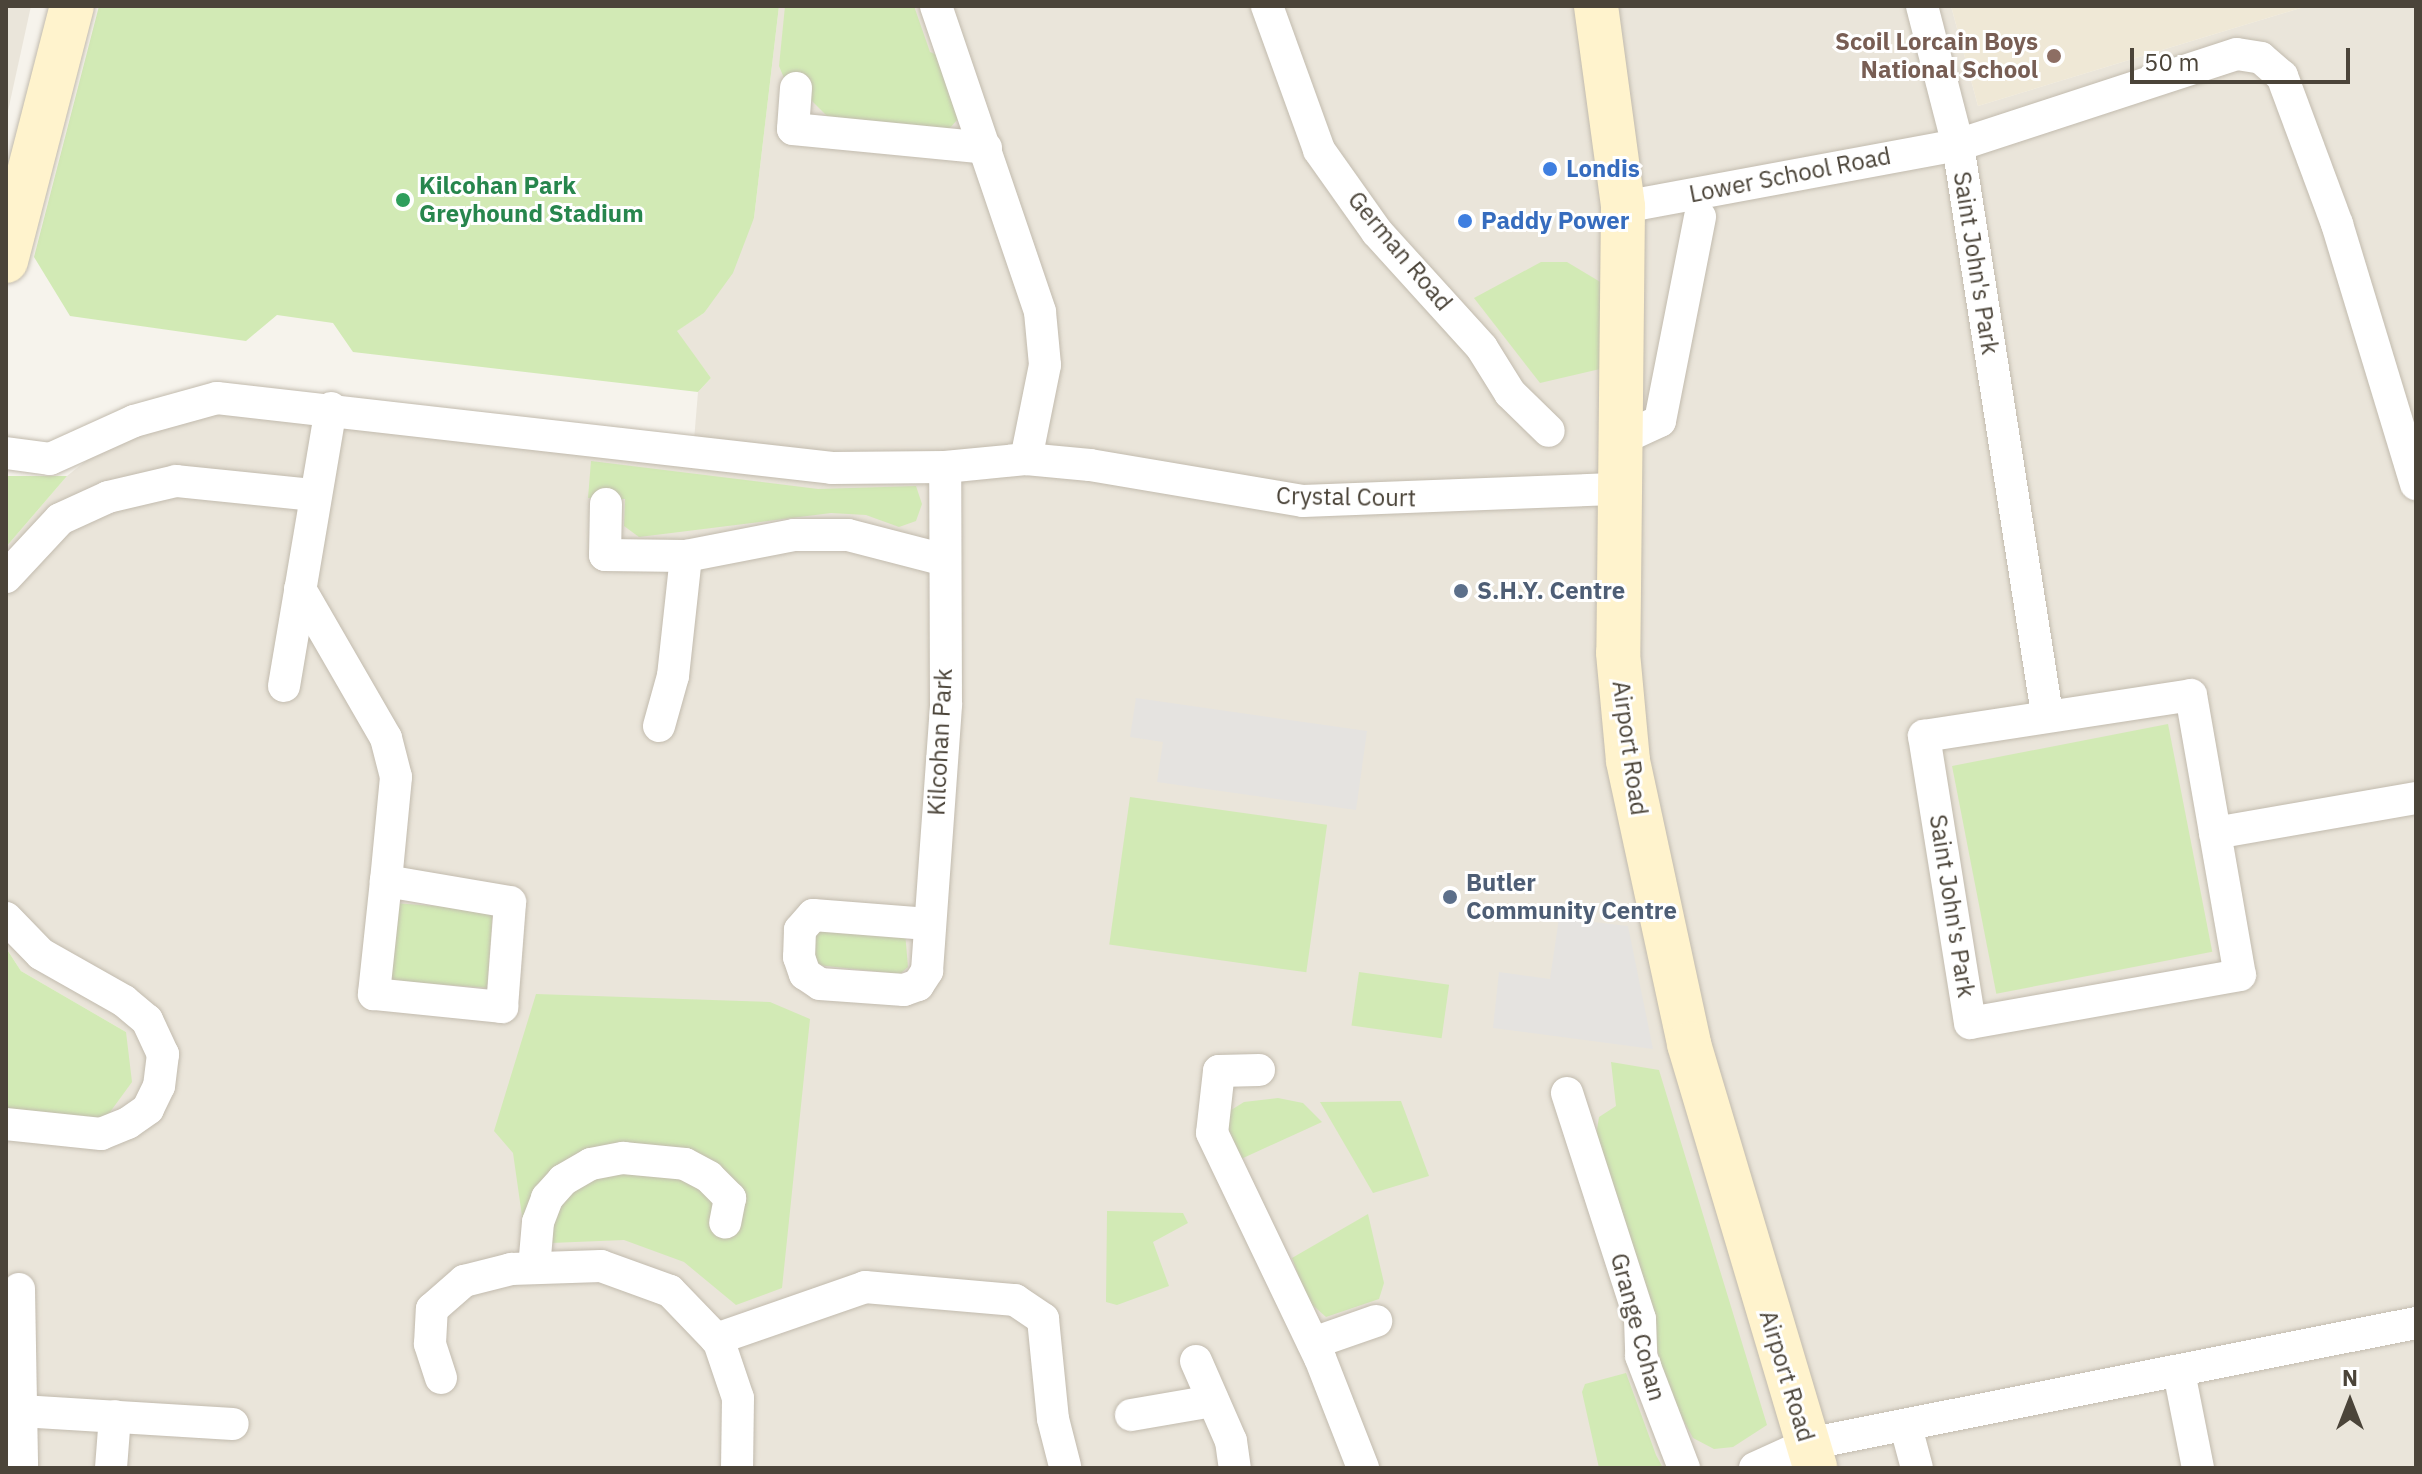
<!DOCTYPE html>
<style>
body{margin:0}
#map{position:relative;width:2422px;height:1474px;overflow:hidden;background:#f6f3ec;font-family:"IBM Plex Sans",sans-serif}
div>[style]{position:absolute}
.residential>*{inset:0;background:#eae5da}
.education>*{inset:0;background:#efe8d6}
.green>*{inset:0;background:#d2eab5;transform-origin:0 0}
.parking>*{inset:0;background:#e5e3e0}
.roads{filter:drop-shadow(0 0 2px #c2bbae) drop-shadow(0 0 2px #c2bbae)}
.street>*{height:32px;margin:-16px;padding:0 16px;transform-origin:16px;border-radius:16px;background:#fff}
.secondary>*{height:44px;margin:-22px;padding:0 22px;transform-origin:22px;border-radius:22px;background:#fff3cd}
.dots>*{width:22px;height:22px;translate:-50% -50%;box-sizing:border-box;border:4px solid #fff;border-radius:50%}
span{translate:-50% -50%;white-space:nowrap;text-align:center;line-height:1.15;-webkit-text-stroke:6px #fff;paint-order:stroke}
.education-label{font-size:24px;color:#785e54;font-weight:700}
.right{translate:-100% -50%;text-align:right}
.shop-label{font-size:24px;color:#366cbe;font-weight:700}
.left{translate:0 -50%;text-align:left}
.street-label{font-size:24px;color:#4b4439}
.leisure-label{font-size:24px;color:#27864d;font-weight:700}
.service-label{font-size:24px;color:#4e5e75;font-weight:700}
.frame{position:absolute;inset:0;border:8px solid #4b4439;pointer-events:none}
.north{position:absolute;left:2310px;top:1362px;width:80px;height:80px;-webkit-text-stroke:6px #fff;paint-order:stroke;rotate:0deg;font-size:22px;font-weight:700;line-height:32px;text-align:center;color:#4b4439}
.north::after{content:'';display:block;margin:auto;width:28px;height:36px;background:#4b4439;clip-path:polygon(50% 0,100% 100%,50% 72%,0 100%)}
.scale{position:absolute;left:2130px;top:48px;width:220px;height:36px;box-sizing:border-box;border:4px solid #4b4439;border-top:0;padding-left:10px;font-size:24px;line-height:28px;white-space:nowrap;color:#4b4439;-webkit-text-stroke:6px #fff;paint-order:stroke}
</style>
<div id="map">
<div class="residential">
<i style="clip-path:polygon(6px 6px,31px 6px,6px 120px)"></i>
<i style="clip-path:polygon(779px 6px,1951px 6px,1978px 106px,2307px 6px,2416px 6px,2416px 1468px,6px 1468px,6px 1110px,126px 1032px,21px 971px,6px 948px,6px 547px,67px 476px,169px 395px,694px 440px,698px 392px,711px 378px,676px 331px,704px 313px,754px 218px)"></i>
</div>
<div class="education">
<i style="clip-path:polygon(1951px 6px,2307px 6px,1978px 106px)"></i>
</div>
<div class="green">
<i style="clip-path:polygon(99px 6px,779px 6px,754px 218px,733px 273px,704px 313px,677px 331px,711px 378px,698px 392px,353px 352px,333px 323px,277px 315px,246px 341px,70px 316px,34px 257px)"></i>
<i style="clip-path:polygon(785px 6px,914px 6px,930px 52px,940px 56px,958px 119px,948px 130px,829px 118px,811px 100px,811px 80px,784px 78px,779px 66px)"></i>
<i style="clip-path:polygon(1541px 262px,1567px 262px,1602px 283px,1600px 369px,1540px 383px,1474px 298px)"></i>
<i style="clip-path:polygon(591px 461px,818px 489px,916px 486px,922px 504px,916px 521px,899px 527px,866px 515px,831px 513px,639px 537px,624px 526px,625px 499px,588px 498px)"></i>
<i style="clip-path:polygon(6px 476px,67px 476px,6px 547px)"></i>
<i style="left:2168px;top:724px;width:232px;height:220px;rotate:79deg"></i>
<i style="left:1130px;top:797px;width:199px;height:149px;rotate:8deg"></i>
<i style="left:393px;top:903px;width:100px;height:78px;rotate:4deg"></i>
<i style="clip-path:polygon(822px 929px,905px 932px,908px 967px,900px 974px,817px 965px,811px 937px)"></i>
<i style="clip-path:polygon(6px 948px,21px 971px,126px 1032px,132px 1082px,105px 1119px,6px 1110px)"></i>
<i style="left:1359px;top:972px;width:91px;height:54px;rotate:8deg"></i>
<i style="clip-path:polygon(536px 994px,770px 1002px,810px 1019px,782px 1288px,736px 1305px,684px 1262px,624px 1240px,526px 1244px,513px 1153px,494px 1131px)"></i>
<i style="clip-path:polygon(1611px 1062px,1659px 1070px,1767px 1425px,1733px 1447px,1714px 1449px,1693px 1438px,1663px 1382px,1656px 1339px,1596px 1136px,1599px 1117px,1616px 1106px)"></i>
<i style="clip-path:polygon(1278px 1098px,1303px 1103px,1322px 1122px,1241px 1159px,1226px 1123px,1228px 1112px,1244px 1102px)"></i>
<i style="clip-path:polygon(1401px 1101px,1429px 1176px,1373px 1193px,1320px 1102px)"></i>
<i style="clip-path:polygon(1107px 1211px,1183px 1213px,1188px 1223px,1153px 1242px,1169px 1286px,1117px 1305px,1106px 1302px)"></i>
<i style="clip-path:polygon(1368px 1214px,1384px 1283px,1379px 1299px,1326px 1317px,1308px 1301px,1292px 1258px)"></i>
<i style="clip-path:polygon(1626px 1373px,1656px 1455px,1663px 1468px,1599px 1468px,1582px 1392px,1585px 1384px)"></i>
</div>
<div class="parking">
<i style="clip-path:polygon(1136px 698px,1367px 731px,1356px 810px,1157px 782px,1163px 742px,1130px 737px)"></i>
<i style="clip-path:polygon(1559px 918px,1628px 926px,1653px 1049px,1493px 1028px,1499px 972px,1550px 979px)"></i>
</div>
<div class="roads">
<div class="street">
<i style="left:936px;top:6px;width:323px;rotate:71.2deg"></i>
<i style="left:1040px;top:312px;width:53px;rotate:84.6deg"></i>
<i style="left:1045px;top:365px;width:96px;rotate:101.4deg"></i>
<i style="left:1267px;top:6px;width:153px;rotate:70.1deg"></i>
<i style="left:1319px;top:150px;width:100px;rotate:54.7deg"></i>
<i style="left:1377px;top:232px;width:156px;rotate:47.8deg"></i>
<i style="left:1482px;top:348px;width:53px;rotate:58.1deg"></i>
<i style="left:1510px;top:393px;width:54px;rotate:44.3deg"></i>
<i style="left:1922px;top:6px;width:144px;rotate:75.5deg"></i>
<i style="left:1958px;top:145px;width:576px;rotate:81.11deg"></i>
<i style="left:796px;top:88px;width:41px;rotate:94.2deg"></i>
<i style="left:793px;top:129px;width:194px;rotate:5.6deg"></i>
<i style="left:1623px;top:207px;width:341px;rotate:-10.5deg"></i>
<i style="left:1958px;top:145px;width:293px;rotate:-18.1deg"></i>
<i style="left:2237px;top:54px;width:24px;rotate:9deg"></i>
<i style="left:2261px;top:58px;width:28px;rotate:41deg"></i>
<i style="left:2282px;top:76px;width:158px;rotate:69.6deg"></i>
<i style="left:2337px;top:224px;width:272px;rotate:73.1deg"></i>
<i style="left:1621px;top:439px;width:43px;rotate:-24.8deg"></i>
<i style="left:1660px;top:421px;width:208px;rotate:-78.9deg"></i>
<i style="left:6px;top:453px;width:44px;rotate:7.8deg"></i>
<i style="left:50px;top:459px;width:92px;rotate:-24.3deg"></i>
<i style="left:134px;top:421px;width:86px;rotate:-15.5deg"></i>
<i style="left:217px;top:398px;width:619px;rotate:6.49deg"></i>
<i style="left:832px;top:468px;width:113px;rotate:-0.5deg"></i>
<i style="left:945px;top:467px;width:81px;rotate:-5.6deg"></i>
<i style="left:1026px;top:459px;width:64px;rotate:5.4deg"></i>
<i style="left:1090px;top:465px;width:216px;rotate:9.6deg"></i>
<i style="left:1303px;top:501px;width:317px;rotate:-2.2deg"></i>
<i style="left:606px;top:504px;width:51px;rotate:91.1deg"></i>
<i style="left:605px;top:555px;width:81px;rotate:0.7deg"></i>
<i style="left:686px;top:556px;width:110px;rotate:-11deg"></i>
<i style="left:794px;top:535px;width:54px"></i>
<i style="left:848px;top:535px;width:100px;rotate:14.5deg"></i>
<i style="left:6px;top:577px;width:79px;rotate:-47deg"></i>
<i style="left:60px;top:519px;width:53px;rotate:-24.6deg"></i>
<i style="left:108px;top:497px;width:70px;rotate:-13.2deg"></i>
<i style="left:176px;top:481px;width:138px;rotate:5.8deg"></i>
<i style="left:300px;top:589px;width:172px;rotate:60deg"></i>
<i style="left:386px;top:738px;width:40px;rotate:75.6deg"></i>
<i style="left:396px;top:777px;width:104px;rotate:95.5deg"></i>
<i style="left:386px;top:881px;width:114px;rotate:96.1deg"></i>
<i style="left:374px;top:994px;width:129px;rotate:5.8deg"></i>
<i style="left:502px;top:1007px;width:105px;rotate:-85.6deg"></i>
<i style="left:510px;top:902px;width:126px;rotate:-170.4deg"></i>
<i style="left:284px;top:686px;width:282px;rotate:-80.4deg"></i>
<i style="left:2191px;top:695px;width:284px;rotate:80.1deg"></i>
<i style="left:2240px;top:975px;width:274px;rotate:169.9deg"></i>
<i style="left:1970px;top:1023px;width:291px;rotate:-99.1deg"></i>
<i style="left:1924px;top:736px;width:270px;rotate:-8.7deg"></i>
<i style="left:659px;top:726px;width:52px;rotate:-74.4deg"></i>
<i style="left:673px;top:676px;width:121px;rotate:-83.8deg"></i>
<i style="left:2215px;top:833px;width:204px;rotate:-9.9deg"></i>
<i style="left:6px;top:918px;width:50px;rotate:45.8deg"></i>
<i style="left:41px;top:954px;width:95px;rotate:29.5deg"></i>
<i style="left:124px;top:1001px;width:30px;rotate:40deg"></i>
<i style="left:147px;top:1020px;width:38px;rotate:65deg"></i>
<i style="left:163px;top:1054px;width:32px;rotate:97deg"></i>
<i style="left:159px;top:1086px;width:25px;rotate:116deg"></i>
<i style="left:148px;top:1109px;width:24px;rotate:145deg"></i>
<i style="left:128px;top:1123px;width:29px;rotate:158deg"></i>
<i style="left:101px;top:1134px;width:96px;rotate:-174deg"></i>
<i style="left:928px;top:924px;width:115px;rotate:-175.5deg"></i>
<i style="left:813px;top:915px;width:20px;rotate:131deg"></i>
<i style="left:800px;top:930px;width:27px;rotate:92deg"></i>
<i style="left:799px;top:957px;width:18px;rotate:71deg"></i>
<i style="left:805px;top:974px;width:18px;rotate:34deg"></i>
<i style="left:820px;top:984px;width:84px;rotate:4.1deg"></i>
<i style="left:904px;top:990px;width:15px;rotate:-20deg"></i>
<i style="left:918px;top:985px;width:17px;rotate:-57deg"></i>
<i style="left:927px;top:971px;width:268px;rotate:-85.9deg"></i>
<i style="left:946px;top:704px;width:237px;rotate:-90.2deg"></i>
<i style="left:1259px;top:1070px;width:40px;rotate:178.6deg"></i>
<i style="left:1219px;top:1071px;width:62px;rotate:96.4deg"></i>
<i style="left:1212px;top:1133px;width:250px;rotate:64.4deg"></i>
<i style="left:1320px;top:1358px;width:118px;rotate:68.6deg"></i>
<i style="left:1567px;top:1093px;width:237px;rotate:72.1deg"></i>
<i style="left:1640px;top:1319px;width:37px;rotate:88deg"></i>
<i style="left:1641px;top:1356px;width:120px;rotate:69deg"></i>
<i style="left:534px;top:1268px;width:46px;rotate:-85deg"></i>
<i style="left:538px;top:1222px;width:26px;rotate:-69deg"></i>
<i style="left:547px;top:1198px;width:24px;rotate:-48deg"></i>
<i style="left:563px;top:1180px;width:32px;rotate:-30deg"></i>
<i style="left:591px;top:1164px;width:33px;rotate:-11deg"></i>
<i style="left:623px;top:1158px;width:62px;rotate:5.5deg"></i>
<i style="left:685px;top:1164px;width:27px;rotate:28deg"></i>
<i style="left:709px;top:1177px;width:30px;rotate:45deg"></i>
<i style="left:730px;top:1198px;width:25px;rotate:101deg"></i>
<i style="left:19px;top:1289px;width:179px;rotate:89deg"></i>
<i style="left:716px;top:1339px;width:158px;rotate:-19.2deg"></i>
<i style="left:865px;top:1287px;width:151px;rotate:5deg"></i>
<i style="left:1015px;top:1300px;width:34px;rotate:34deg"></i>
<i style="left:1043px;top:1319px;width:100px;rotate:84.3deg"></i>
<i style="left:1053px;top:1419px;width:49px;rotate:75.7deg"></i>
<i style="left:1313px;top:1343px;width:67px;rotate:-19.2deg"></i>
<i style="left:1196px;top:1361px;width:87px;rotate:66.4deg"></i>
<i style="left:1231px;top:1441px;width:27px;rotate:82deg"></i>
<i style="left:2179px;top:1372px;width:98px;rotate:78.8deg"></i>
<i style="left:441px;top:1378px;width:36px;rotate:-108deg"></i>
<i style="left:430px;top:1344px;width:35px;rotate:-87deg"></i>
<i style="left:432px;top:1309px;width:43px;rotate:-41.2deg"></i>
<i style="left:464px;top:1281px;width:49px;rotate:-14.3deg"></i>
<i style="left:511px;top:1269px;width:90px;rotate:-1.9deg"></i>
<i style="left:601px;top:1266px;width:73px;rotate:19.9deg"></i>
<i style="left:670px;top:1291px;width:71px;rotate:46.1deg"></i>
<i style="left:719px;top:1342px;width:59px;rotate:71.3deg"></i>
<i style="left:738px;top:1398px;width:70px;rotate:90.8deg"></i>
<i style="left:21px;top:1411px;width:212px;rotate:3.5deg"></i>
<i style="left:1131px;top:1415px;width:83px;rotate:-9.7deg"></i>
<i style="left:1906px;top:1427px;width:42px;rotate:75deg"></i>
<i style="left:111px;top:1468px;width:52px;rotate:-85.6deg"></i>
<i style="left:1755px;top:1468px;width:58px;rotate:-24.4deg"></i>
<i style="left:1808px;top:1444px;width:620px;rotate:-11.26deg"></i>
</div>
<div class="secondary">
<i style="left:1596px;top:6px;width:203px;rotate:82.3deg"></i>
<i style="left:1623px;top:207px;width:446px;rotate:90.6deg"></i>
<i style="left:1618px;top:653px;width:108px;rotate:84.7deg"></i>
<i style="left:1628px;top:761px;width:289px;rotate:77.8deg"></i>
<i style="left:1689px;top:1044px;width:442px;rotate:73.4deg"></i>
<i style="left:6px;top:261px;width:263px;rotate:-75.5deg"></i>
</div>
</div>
<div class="dots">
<i style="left:2054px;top:56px;background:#8d6e63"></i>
<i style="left:1550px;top:169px;background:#3f7fe0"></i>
<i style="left:403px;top:200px;background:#2e9e5b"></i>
<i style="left:1465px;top:221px;background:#3f7fe0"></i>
<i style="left:1461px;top:591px;background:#5c6f8a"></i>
<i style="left:1450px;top:897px;background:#5c6f8a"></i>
</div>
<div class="education-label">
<span class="right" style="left:2038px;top:56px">Scoil Lorcain Boys<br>National School</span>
</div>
<div class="shop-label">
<span class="left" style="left:1566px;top:169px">Londis</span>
<span class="left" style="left:1481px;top:221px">Paddy Power</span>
</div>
<div class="street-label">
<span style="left:1790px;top:175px;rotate:-11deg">Lower School Road</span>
<span style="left:1400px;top:251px;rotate:50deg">German Road</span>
<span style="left:1976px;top:263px;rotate:81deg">Saint John's Park</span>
<span style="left:1346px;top:497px;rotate:1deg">Crystal Court</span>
<span style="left:940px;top:742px;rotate:-87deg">Kilcohan Park</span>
<span style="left:1630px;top:748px;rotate:82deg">Airport Road</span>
<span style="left:1952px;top:906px;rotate:81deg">Saint John's Park</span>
<span style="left:1638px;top:1327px;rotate:75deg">Grange Cohan</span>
<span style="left:1787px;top:1376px;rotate:73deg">Airport Road</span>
</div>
<div class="leisure-label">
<span class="left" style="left:419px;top:200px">Kilcohan Park<br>Greyhound Stadium</span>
</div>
<div class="service-label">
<span class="left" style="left:1477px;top:591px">S.H.Y. Centre</span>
<span class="left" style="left:1466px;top:897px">Butler<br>Community Centre</span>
</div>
<div class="frame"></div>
<div class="north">N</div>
<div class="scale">50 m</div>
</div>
